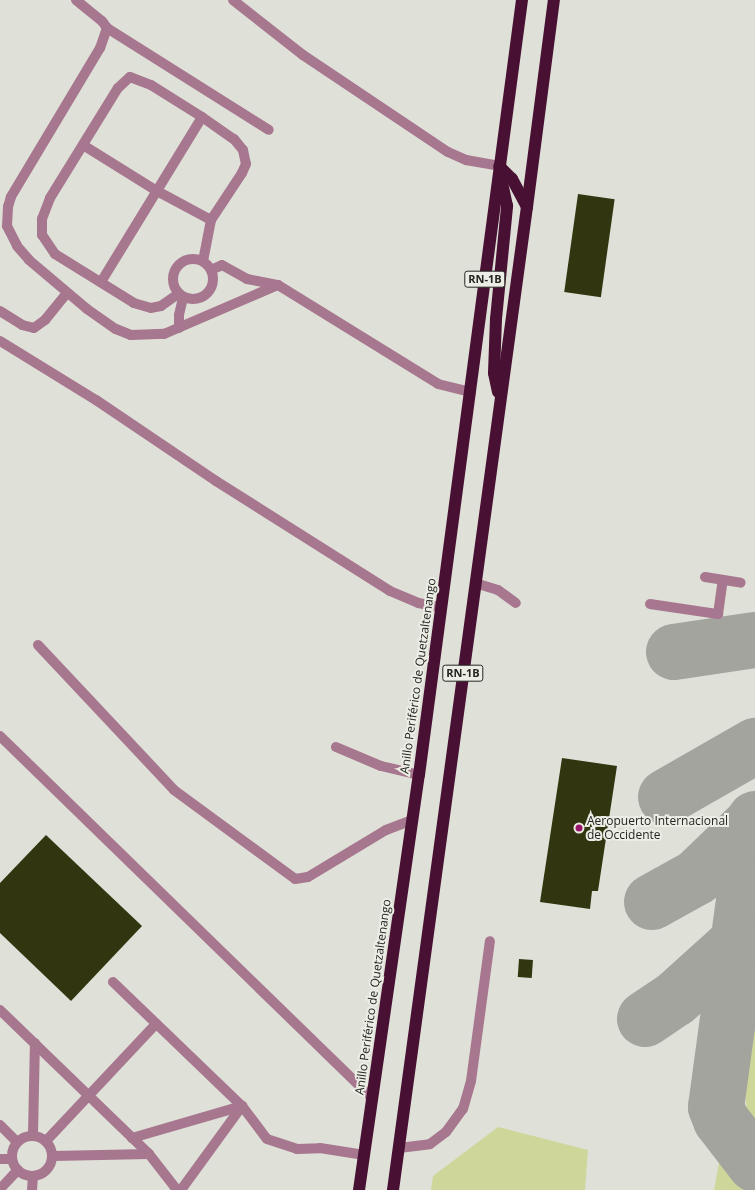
<!DOCTYPE html>
<meta charset="utf-8">
<style>
body{margin:0}
#map{position:relative;width:755px;height:1190px;overflow:hidden;background:#dfe0d7;font-family:"Open Sans",sans-serif}
div>[style]{position:absolute}
.green>*{inset:0;background:#ced799}
.taxiway>*{height:56px;margin:-28px;padding:0 28px;transform-origin:28px;border-radius:28px;background:#a4a49e}
.building>*{inset:0;background:#313610;transform-origin:0 0}
.minor>*{height:10px;margin:-5px;padding:0 5px;transform-origin:5px;border-radius:5px;background:#a7768f}
.minor>.ring{margin:-5px;padding:0;box-sizing:content-box;background:none;border:10px solid #a7768f;border-radius:50%}
.highway>*{height:12px;margin:-6px;padding:0 6px;transform-origin:6px;border-radius:6px;background:#481032}
.dots>*{width:11px;height:11px;translate:-50% -50%;box-sizing:border-box;border:2px solid #ecede4;border-radius:50%}
span{translate:-50% -50%;white-space:nowrap;text-align:center;line-height:1.15;-webkit-text-stroke:4px #ecede4;paint-order:stroke}
.shield-label span{padding:1px 3px;background:#ecede4;border:1px solid;border-radius:3px;-webkit-text-stroke-width:0}
.shield-label{font-size:11px;color:#252622;font-weight:700}
.street-label{font-size:12px;color:#252622}
.poi-label{font-size:12px;color:#252622}
.left{translate:0 -50%;text-align:left}
</style>
<div id="map">
<div class="green">
<i style="clip-path:polygon(755px 1003px,755px 1130px,747px 1113px,744px 1081px)"></i>
<i style="clip-path:polygon(498px 1127px,588px 1150px,585px 1190px,431px 1190px,433px 1176px)"></i>
<i style="clip-path:polygon(720px 1158px,746px 1190px,714px 1190px)"></i>
</div>
<div class="taxiway">
<i style="left:674px;top:652px;width:82px;rotate:-8.4deg"></i>
<i style="left:666px;top:797px;width:103px;rotate:-29.8deg"></i>
<i style="left:755px;top:819px;width:291px;rotate:97.7deg"></i>
<i style="left:716px;top:1107px;width:14px;rotate:69deg"></i>
<i style="left:721px;top:1120px;width:56px;rotate:52.3deg"></i>
<i style="left:652px;top:902px;width:51px;rotate:-29.1deg"></i>
<i style="left:697px;top:877px;width:79px;rotate:-44deg"></i>
<i style="left:645px;top:1019px;width:36px;rotate:-34deg"></i>
<i style="left:675px;top:999px;width:84px;rotate:-42.1deg"></i>
</div>
<div class="building">
<i style="left:578px;top:194px;width:37px;height:99px;rotate:8deg"></i>
<i style="clip-path:polygon(562px 758px,617px 766px,598px 891px,592px 891px,590px 909px,540px 902px)"></i>
<i style="clip-path:polygon(46px 835px,142px 926px,71px 1001px,0 933px,0 883px)"></i>
<i style="left:519px;top:959px;width:14px;height:18px;rotate:4deg"></i>
</div>
<div class="minor">
<i style="left:76px;top:0;width:33px;rotate:39deg"></i>
<i style="left:102px;top:21px;width:9px;rotate:54deg"></i>
<i style="left:107px;top:28px;width:191px;rotate:32.2deg"></i>
<i style="left:233px;top:0;width:89px;rotate:38.2deg"></i>
<i style="left:303px;top:55px;width:174px;rotate:33.8deg"></i>
<i style="left:448px;top:152px;width:20px;rotate:24deg"></i>
<i style="left:466px;top:160px;width:34px;rotate:10deg"></i>
<i style="left:107px;top:28px;width:21px;rotate:109deg"></i>
<i style="left:100px;top:48px;width:174px;rotate:120.9deg"></i>
<i style="left:11px;top:197px;width:10px;rotate:107deg"></i>
<i style="left:8px;top:207px;width:19px;rotate:93deg"></i>
<i style="left:7px;top:226px;width:22px;rotate:63deg"></i>
<i style="left:17px;top:246px;width:18px;rotate:49deg"></i>
<i style="left:29px;top:260px;width:76px;rotate:40.2deg"></i>
<i style="left:87px;top:309px;width:35px;rotate:35deg"></i>
<i style="left:116px;top:329px;width:16px;rotate:22deg"></i>
<i style="left:131px;top:335px;width:33px;rotate:-2deg"></i>
<i style="left:164px;top:334px;width:124px;rotate:-23.3deg"></i>
<i style="left:83px;top:145px;width:87px;rotate:31.9deg"></i>
<i style="left:157px;top:191px;width:61px;rotate:28.2deg"></i>
<i class="ring" style="left:173px;top:259px;width:30px;height:30px"></i>
<i style="left:211px;top:270px;width:12px;rotate:-24deg"></i>
<i style="left:222px;top:265px;width:29px;rotate:29deg"></i>
<i style="left:247px;top:279px;width:32px;rotate:11deg"></i>
<i style="left:278px;top:285px;width:188px;rotate:31.7deg"></i>
<i style="left:438px;top:384px;width:34px;rotate:14deg"></i>
<i style="left:101px;top:282px;width:193px;rotate:-58.5deg"></i>
<i style="left:178px;top:294px;width:21px;rotate:145deg"></i>
<i style="left:161px;top:306px;width:10px;rotate:169deg"></i>
<i style="left:151px;top:308px;width:18px;rotate:-164deg"></i>
<i style="left:134px;top:303px;width:93px;rotate:-148.2deg"></i>
<i style="left:55px;top:254px;width:23px;rotate:-124deg"></i>
<i style="left:42px;top:235px;width:16px;rotate:-90deg"></i>
<i style="left:42px;top:219px;width:22px;rotate:-69deg"></i>
<i style="left:50px;top:198px;width:129px;rotate:-58.3deg"></i>
<i style="left:118px;top:88px;width:16px;rotate:-43deg"></i>
<i style="left:130px;top:77px;width:22px;rotate:21deg"></i>
<i style="left:151px;top:85px;width:60px;rotate:32.1deg"></i>
<i style="left:202px;top:117px;width:39px;rotate:35deg"></i>
<i style="left:234px;top:139px;width:14px;rotate:51deg"></i>
<i style="left:243px;top:150px;width:14px;rotate:78deg"></i>
<i style="left:246px;top:164px;width:10px;rotate:114deg"></i>
<i style="left:242px;top:173px;width:56px;rotate:123.4deg"></i>
<i style="left:211px;top:220px;width:42px;rotate:101deg"></i>
<i style="left:0;top:311px;width:26px;rotate:32deg"></i>
<i style="left:22px;top:325px;width:12px;rotate:14deg"></i>
<i style="left:34px;top:328px;width:14px;rotate:-36deg"></i>
<i style="left:45px;top:320px;width:35px;rotate:-51deg"></i>
<i style="left:179px;top:328px;width:13px;rotate:-90deg"></i>
<i style="left:179px;top:315px;width:18px;rotate:-77deg"></i>
<i style="left:0;top:341px;width:113px;rotate:31.6deg"></i>
<i style="left:96px;top:400px;width:145px;rotate:34deg"></i>
<i style="left:216px;top:481px;width:206px;rotate:32.3deg"></i>
<i style="left:390px;top:591px;width:30px;rotate:23deg"></i>
<i style="left:418px;top:603px;width:23px;rotate:10deg"></i>
<i style="left:705px;top:577px;width:36px;rotate:9deg"></i>
<i style="left:475px;top:583px;width:24px;rotate:17deg"></i>
<i style="left:498px;top:590px;width:22px;rotate:36deg"></i>
<i style="left:650px;top:604px;width:69px;rotate:8.4deg"></i>
<i style="left:718px;top:614px;width:34px;rotate:-82deg"></i>
<i style="left:38px;top:645px;width:199px;rotate:46.8deg"></i>
<i style="left:174px;top:790px;width:150px;rotate:36.3deg"></i>
<i style="left:295px;top:879px;width:13px;rotate:-9deg"></i>
<i style="left:308px;top:877px;width:91px;rotate:-31.1deg"></i>
<i style="left:386px;top:830px;width:28px;rotate:-21deg"></i>
<i style="left:0;top:736px;width:520px;rotate:44.22deg"></i>
<i style="left:336px;top:747px;width:49px;rotate:22.9deg"></i>
<i style="left:381px;top:766px;width:39px;rotate:13deg"></i>
<i style="left:113px;top:982px;width:179px;rotate:43.9deg"></i>
<i style="left:242px;top:1106px;width:41px;rotate:52.9deg"></i>
<i style="left:267px;top:1139px;width:32px;rotate:18deg"></i>
<i style="left:297px;top:1149px;width:23px;rotate:-2deg"></i>
<i style="left:320px;top:1148px;width:45px;rotate:9deg"></i>
<i style="left:0;top:1010px;width:207px;rotate:44deg"></i>
<i style="left:149px;top:1154px;width:46px;rotate:52.1deg"></i>
<i style="left:0;top:1125px;width:24px;rotate:45deg"></i>
<i style="left:33px;top:1135px;width:92px;rotate:-88.8deg"></i>
<i class="ring" style="left:12px;top:1136px;width:30px;height:30px"></i>
<i style="left:132px;top:1138px;width:115px;rotate:-16.2deg"></i>
<i style="left:46px;top:1141px;width:161px;rotate:-46.8deg"></i>
<i style="left:399px;top:1148px;width:31px;rotate:-7deg"></i>
<i style="left:430px;top:1144px;width:20px;rotate:-37deg"></i>
<i style="left:446px;top:1132px;width:29px;rotate:-54deg"></i>
<i style="left:463px;top:1109px;width:29px;rotate:-74deg"></i>
<i style="left:471px;top:1081px;width:141px;rotate:-82.3deg"></i>
<i style="left:53px;top:1156px;width:96px;rotate:-1.2deg"></i>
<i style="left:0;top:1159px;width:12px"></i>
<i style="left:0;top:1189px;width:26px;rotate:-47deg"></i>
<i style="left:32px;top:1190px;width:14px;rotate:-86deg"></i>
<i style="left:181px;top:1190px;width:104px;rotate:-54deg"></i>
</div>
<div class="highway">
<i style="left:527px;top:207px;width:209px;rotate:-82.6deg"></i>
<i style="left:498px;top:392px;width:19px;rotate:-102deg"></i>
<i style="left:494px;top:373px;width:54px;rotate:-87.9deg"></i>
<i style="left:496px;top:319px;width:114px;rotate:-84.4deg"></i>
<i style="left:507px;top:206px;width:30px;rotate:-102deg"></i>
<i style="left:359px;top:1190px;width:419px;rotate:-81.8deg"></i>
<i style="left:419px;top:775px;width:782px;rotate:-82.43deg"></i>
<i style="left:393px;top:1190px;width:992px;rotate:-82.24deg"></i>
<i style="left:527px;top:207px;width:32px;rotate:-118deg"></i>
<i style="left:512px;top:179px;width:18px;rotate:-135deg"></i>
</div>
<div class="dots">
<i style="left:579px;top:828px;background:#98156b"></i>
</div>
<div class="shield-label">
<span style="left:485px;top:279px">RN-1B</span>
<span style="left:463px;top:673px">RN-1B</span>
</div>
<div class="street-label">
<span style="left:418px;top:676px;rotate:-82deg">Anillo Periférico de Quetzaltenango</span>
<span style="left:373px;top:997px;rotate:-82deg">Anillo Periférico de Quetzaltenango</span>
</div>
<div class="poi-label">
<span class="left" style="left:587px;top:828px">Aeropuerto Internacional<br>de Occidente</span>
</div>
</div>
